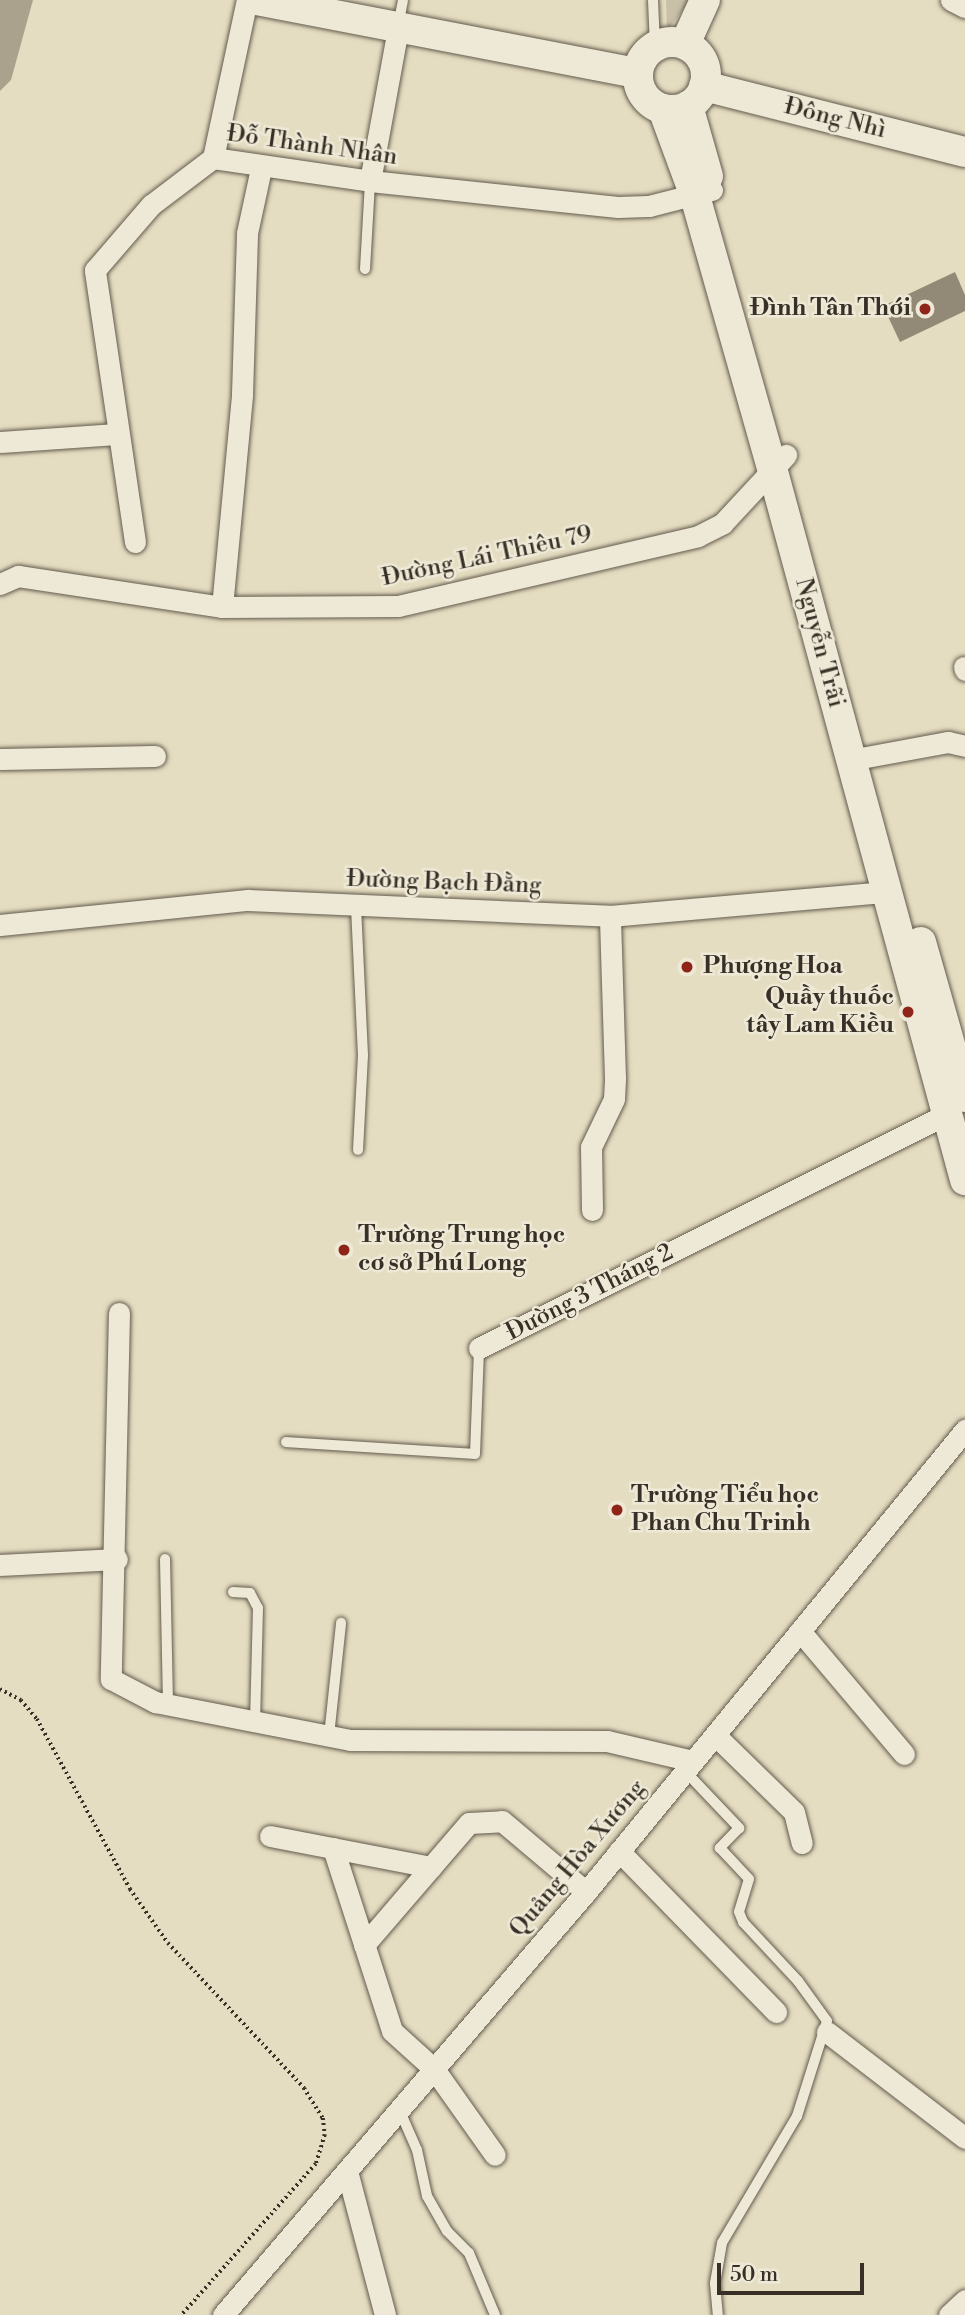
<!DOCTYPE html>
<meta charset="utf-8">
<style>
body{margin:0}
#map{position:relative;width:965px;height:2315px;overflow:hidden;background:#e5ddc1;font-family:"Libre Bodoni",serif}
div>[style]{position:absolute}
.green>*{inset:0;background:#c8c0a7}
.water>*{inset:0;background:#aaa28c}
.building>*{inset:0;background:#928a77}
.path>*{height:3.5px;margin-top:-1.75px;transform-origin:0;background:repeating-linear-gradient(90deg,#383026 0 2px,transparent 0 5.5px)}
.roads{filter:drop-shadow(0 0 2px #635b4d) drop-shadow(0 0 2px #635b4d)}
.lane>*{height:10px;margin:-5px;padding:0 5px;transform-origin:5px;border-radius:5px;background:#eee9d7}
.street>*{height:21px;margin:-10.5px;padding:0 10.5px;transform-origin:10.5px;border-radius:10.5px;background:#eee9d7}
.secondary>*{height:30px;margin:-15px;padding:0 15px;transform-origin:15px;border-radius:15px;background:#eee9d7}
.secondary>.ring{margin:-15px;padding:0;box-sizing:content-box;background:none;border:30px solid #eee9d7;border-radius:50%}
.dots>*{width:19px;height:19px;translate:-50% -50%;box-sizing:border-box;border:4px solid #eee9d7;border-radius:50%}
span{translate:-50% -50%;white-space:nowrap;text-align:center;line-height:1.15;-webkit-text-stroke:5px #eee9d7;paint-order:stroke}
.street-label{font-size:24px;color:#383026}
.poi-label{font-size:24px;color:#383026;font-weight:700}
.right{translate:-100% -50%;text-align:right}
.left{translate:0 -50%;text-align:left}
.scale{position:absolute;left:717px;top:2263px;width:147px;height:32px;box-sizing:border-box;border:4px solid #383026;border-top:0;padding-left:9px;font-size:21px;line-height:24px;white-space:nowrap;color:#383026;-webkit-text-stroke:5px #eee9d7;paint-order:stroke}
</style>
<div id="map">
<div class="green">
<i style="clip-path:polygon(666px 0,690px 0,667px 31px)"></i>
</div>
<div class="water">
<i style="clip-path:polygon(0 0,33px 0,11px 80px,0 91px)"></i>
</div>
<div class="building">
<i style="clip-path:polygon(955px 272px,965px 295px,965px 311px,900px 342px,883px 306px)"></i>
</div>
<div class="path">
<i style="left:0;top:1689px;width:24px;rotate:28deg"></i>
<i style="left:21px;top:1700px;width:25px;rotate:50deg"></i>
<i style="left:37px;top:1719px;width:194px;rotate:61.3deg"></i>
<i style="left:130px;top:1889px;width:66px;rotate:54.9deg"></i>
<i style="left:168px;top:1943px;width:199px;rotate:46.8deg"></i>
<i style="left:304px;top:2088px;width:36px;rotate:58deg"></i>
<i style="left:323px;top:2118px;width:17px;rotate:83deg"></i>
<i style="left:325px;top:2135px;width:30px;rotate:107deg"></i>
<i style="left:316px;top:2164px;width:202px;rotate:131.6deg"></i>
</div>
<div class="roads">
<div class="lane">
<i style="left:653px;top:0;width:45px;rotate:87.5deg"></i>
<i style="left:398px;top:26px;width:26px;rotate:-79deg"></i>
<i style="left:365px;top:269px;width:88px;rotate:-86.7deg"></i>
<i style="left:356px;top:907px;width:148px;rotate:87.3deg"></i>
<i style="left:363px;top:1055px;width:95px;rotate:93deg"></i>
<i style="left:286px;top:1442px;width:189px;rotate:3.6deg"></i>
<i style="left:475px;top:1454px;width:106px;rotate:-87.8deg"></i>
<i style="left:165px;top:1559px;width:145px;rotate:88.8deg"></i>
<i style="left:233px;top:1592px;width:17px;rotate:3deg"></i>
<i style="left:250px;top:1593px;width:17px;rotate:62deg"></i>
<i style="left:258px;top:1608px;width:113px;rotate:91.5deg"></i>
<i style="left:329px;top:1736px;width:114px;rotate:-83.9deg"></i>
<i style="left:685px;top:1771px;width:79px;rotate:46.5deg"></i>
<i style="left:739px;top:1828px;width:28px;rotate:134deg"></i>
<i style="left:720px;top:1848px;width:42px;rotate:46.9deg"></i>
<i style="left:749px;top:1879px;width:34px;rotate:107deg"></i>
<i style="left:739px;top:1912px;width:11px;rotate:68deg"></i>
<i style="left:743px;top:1922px;width:81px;rotate:47deg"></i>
<i style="left:798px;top:1981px;width:49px;rotate:54.1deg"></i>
<i style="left:827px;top:2021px;width:100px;rotate:107.5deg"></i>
<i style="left:797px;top:2116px;width:147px;rotate:120.6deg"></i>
<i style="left:722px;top:2243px;width:41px;rotate:99.9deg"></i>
<i style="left:715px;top:2283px;width:32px;rotate:85deg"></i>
<i style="left:399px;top:2109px;width:45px;rotate:66.3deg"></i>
<i style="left:417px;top:2150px;width:47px;rotate:77.7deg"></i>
<i style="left:427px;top:2196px;width:40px;rotate:60.3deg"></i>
<i style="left:447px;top:2231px;width:31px;rotate:45deg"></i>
<i style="left:469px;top:2253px;width:67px;rotate:67.2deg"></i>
</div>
<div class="street">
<i style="left:951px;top:0;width:16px;rotate:27deg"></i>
<i style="left:213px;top:158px;width:162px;rotate:-77.9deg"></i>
<i style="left:370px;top:181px;width:156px;rotate:-79.6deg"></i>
<i style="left:0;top:442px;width:117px;rotate:-3.9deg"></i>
<i style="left:135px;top:542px;width:275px;rotate:-98.4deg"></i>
<i style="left:95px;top:270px;width:86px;rotate:-49.3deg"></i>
<i style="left:151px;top:205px;width:78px;rotate:-37.2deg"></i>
<i style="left:213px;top:158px;width:159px;rotate:8.3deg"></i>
<i style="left:370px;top:181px;width:249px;rotate:6deg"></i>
<i style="left:618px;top:207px;width:31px;rotate:-2deg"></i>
<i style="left:649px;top:206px;width:65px;rotate:-14.3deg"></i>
<i style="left:0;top:584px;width:20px;rotate:-24deg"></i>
<i style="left:18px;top:576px;width:206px;rotate:8.6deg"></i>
<i style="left:222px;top:607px;width:176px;rotate:-0.3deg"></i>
<i style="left:398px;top:606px;width:308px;rotate:-13.1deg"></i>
<i style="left:698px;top:536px;width:28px;rotate:-27deg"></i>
<i style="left:723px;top:523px;width:93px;rotate:-47.2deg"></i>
<i style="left:222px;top:607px;width:214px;rotate:-84.6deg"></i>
<i style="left:242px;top:394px;width:161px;rotate:-88.2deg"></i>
<i style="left:247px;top:233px;width:66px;rotate:-77.8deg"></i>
<i style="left:964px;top:667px;width:3px;rotate:72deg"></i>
<i style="left:0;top:759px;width:155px;rotate:-1.1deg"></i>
<i style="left:850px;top:760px;width:100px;rotate:-10.4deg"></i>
<i style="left:948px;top:742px;width:17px;rotate:13deg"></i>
<i style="left:0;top:925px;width:249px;rotate:-5.8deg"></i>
<i style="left:248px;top:900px;width:362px;rotate:2.5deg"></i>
<i style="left:610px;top:916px;width:277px;rotate:-5deg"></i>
<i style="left:592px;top:1210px;width:63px;rotate:-90.9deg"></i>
<i style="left:591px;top:1147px;width:53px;rotate:-64.4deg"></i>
<i style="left:614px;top:1099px;width:21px;rotate:-87deg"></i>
<i style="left:615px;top:1078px;width:162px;rotate:-91.8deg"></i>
<i style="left:119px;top:1313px;width:366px;rotate:91.3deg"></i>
<i style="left:111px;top:1679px;width:50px;rotate:27.6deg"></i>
<i style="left:155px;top:1702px;width:199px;rotate:11deg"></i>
<i style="left:350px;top:1740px;width:257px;rotate:0.2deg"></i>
<i style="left:607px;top:1741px;width:88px;rotate:13.1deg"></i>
<i style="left:479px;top:1348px;width:523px;rotate:-26.57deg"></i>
<i style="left:0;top:1565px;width:117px;rotate:-2.9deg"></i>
<i style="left:800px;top:1631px;width:161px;rotate:49.8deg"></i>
<i style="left:715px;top:1735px;width:110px;rotate:44.3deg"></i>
<i style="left:794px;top:1812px;width:32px;rotate:76deg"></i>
<i style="left:270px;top:1836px;width:164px;rotate:10.9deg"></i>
<i style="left:333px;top:1848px;width:192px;rotate:72.1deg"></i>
<i style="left:392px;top:2031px;width:57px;rotate:42.1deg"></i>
<i style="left:434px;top:2069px;width:105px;rotate:54.7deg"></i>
<i style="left:619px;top:1851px;width:225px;rotate:45.7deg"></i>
<i style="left:364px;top:1945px;width:161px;rotate:-49.3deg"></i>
<i style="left:469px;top:1823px;width:33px;rotate:-3deg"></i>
<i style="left:502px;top:1821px;width:110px;rotate:40.2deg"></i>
<i style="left:827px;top:2032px;width:174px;rotate:37.5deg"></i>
<i style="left:347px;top:2171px;width:149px;rotate:75.2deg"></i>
<i style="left:223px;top:2315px;width:557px;rotate:-49.37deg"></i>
<i style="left:586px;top:1892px;width:598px;rotate:-50.64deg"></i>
<i style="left:949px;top:2315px;width:22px;rotate:-43deg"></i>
</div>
<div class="secondary">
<i style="left:257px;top:0;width:387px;rotate:10.9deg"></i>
<i class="ring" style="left:638px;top:42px;width:38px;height:38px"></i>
<i style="left:685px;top:44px;width:48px;rotate:-65.6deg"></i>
<i style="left:704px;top:86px;width:269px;rotate:14.2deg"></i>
<i style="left:688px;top:106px;width:73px;rotate:74.1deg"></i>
<i style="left:663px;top:109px;width:93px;rotate:69.8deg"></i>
<i style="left:695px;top:196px;width:283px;rotate:74.2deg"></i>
<i style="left:772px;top:468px;width:738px;rotate:74.83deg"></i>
<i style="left:921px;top:942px;width:161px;rotate:74.2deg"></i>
</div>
</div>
<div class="dots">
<i style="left:925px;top:309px;background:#8f2418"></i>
<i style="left:687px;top:967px;background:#8f2418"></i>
<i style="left:908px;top:1012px;background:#8f2418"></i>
<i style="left:344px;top:1250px;background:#8f2418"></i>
<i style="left:617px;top:1510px;background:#8f2418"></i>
</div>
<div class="street-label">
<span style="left:835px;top:119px;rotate:14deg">Đông Nhì</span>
<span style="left:312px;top:146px;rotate:8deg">Đỗ Thành Nhân</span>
<span style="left:487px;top:557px;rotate:-12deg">Đường Lái Thiêu 79</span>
<span style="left:819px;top:643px;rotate:75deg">Nguyễn Trãi</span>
<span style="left:444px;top:883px;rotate:2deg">Đường Bạch Đằng</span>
<span style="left:590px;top:1293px;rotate:-27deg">Đường 3 Tháng 2</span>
<span style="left:578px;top:1859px;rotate:-50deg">Quảng Hòa Xương</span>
</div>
<div class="poi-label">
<span class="right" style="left:911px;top:309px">Đình Tân Thới</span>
<span class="left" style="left:703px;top:967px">Phượng Hoa</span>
<span class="right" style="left:894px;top:1012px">Quầy thuốc<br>tây Lam Kiều</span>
<span class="left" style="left:358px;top:1250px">Trường Trung học<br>cơ sở Phú Long</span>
<span class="left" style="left:631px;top:1510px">Trường Tiểu học<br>Phan Chu Trinh</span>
</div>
<div class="scale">50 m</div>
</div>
